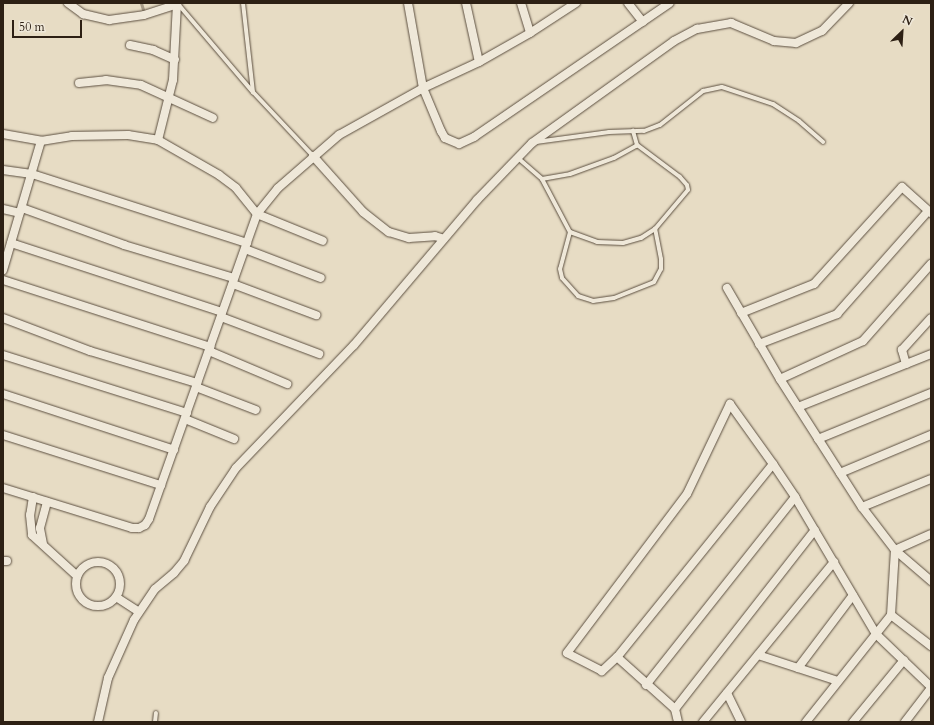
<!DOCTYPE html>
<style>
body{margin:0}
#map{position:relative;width:934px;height:725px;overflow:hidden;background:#e7dcc4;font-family:Cardo,serif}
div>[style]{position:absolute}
.stream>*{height:3px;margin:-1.5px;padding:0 1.5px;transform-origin:1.5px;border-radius:1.5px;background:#a89c88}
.roads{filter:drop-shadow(0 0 1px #5c4f40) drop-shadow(0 0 1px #5c4f40)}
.service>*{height:4px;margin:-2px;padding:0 2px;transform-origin:2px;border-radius:2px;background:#efe8d9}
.minor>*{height:8px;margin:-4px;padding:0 4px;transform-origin:4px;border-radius:4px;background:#efe8d9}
.minor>.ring{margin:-4px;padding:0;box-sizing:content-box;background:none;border:8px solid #efe8d9;border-radius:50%}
span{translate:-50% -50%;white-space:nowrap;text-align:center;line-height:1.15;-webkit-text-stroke:3.5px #efe8d9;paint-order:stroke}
.frame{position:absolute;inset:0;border:4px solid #2d2014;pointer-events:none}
.north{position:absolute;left:882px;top:12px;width:40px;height:40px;-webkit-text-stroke:3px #efe8d9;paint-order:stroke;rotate:25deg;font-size:11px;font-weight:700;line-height:16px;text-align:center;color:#2d2014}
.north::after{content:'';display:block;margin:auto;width:14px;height:18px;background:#2d2014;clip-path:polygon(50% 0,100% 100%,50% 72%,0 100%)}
.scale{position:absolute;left:12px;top:20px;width:70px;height:18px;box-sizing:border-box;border:2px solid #2d2014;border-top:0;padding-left:5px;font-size:12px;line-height:14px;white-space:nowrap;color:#2d2014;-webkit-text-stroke:3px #efe8d9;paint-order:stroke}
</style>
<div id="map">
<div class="stream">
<i style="left:141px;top:3px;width:10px;rotate:73deg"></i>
</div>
<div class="roads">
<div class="service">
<i style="left:243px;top:3px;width:90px;rotate:83.6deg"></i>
<i style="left:178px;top:4px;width:116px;rotate:49.6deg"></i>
<i style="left:253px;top:92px;width:88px;rotate:46.8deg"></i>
<i style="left:536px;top:142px;width:74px;rotate:-7.8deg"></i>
<i style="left:609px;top:132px;width:35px;rotate:-2deg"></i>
<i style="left:644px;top:131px;width:17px;rotate:-21deg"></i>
<i style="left:660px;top:125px;width:55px;rotate:-38.3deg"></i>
<i style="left:703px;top:91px;width:19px;rotate:-12deg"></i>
<i style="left:722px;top:87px;width:54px;rotate:18.4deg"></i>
<i style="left:773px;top:104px;width:31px;rotate:33deg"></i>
<i style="left:799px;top:121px;width:32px;rotate:41deg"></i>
<i style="left:518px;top:158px;width:32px;rotate:41deg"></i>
<i style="left:542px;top:179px;width:28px;rotate:-10deg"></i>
<i style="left:570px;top:174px;width:47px;rotate:-20deg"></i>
<i style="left:614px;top:158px;width:26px;rotate:-29deg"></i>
<i style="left:637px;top:145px;width:15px;rotate:-106deg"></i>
<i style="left:542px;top:179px;width:60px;rotate:62.2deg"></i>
<i style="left:570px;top:232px;width:38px;rotate:105deg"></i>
<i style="left:560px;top:269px;width:9px;rotate:77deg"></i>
<i style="left:562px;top:278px;width:24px;rotate:48deg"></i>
<i style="left:578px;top:296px;width:16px;rotate:18deg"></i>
<i style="left:593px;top:301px;width:21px;rotate:-8deg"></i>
<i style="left:614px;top:298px;width:43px;rotate:-21.8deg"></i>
<i style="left:654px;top:282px;width:15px;rotate:-62deg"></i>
<i style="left:661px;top:269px;width:10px;rotate:-90deg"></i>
<i style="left:661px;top:259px;width:31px;rotate:-101deg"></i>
<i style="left:655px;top:229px;width:51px;rotate:-49.8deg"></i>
<i style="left:688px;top:190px;width:5px;rotate:-101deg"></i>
<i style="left:687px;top:185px;width:11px;rotate:-131deg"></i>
<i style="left:680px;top:177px;width:54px;rotate:-143.3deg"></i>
<i style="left:570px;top:232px;width:29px;rotate:20deg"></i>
<i style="left:597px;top:242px;width:26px;rotate:2deg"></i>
<i style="left:623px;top:243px;width:19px;rotate:-16deg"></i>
<i style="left:641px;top:238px;width:17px;rotate:-33deg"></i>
<i style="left:155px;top:722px;width:9px;rotate:-84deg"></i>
</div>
<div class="minor">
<i style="left:68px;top:3px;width:19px;rotate:36deg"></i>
<i style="left:83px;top:14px;width:27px;rotate:13deg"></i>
<i style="left:109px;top:20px;width:35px;rotate:-8deg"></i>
<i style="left:144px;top:15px;width:35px;rotate:-18deg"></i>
<i style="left:408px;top:3px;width:86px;rotate:80deg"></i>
<i style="left:423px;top:88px;width:47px;rotate:67.3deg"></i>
<i style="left:441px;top:131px;width:8px;rotate:60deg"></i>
<i style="left:445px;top:138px;width:15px;rotate:23deg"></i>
<i style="left:459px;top:144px;width:17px;rotate:-25deg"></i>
<i style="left:474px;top:137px;width:237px;rotate:-34.4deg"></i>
<i style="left:466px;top:3px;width:60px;rotate:77.6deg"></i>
<i style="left:521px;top:3px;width:31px;rotate:73deg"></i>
<i style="left:628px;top:3px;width:24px;rotate:52deg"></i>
<i style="left:130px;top:45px;width:24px;rotate:12deg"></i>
<i style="left:153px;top:50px;width:24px;rotate:24deg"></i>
<i style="left:79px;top:83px;width:27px;rotate:-6deg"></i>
<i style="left:106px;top:80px;width:35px;rotate:8deg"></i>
<i style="left:141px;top:85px;width:79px;rotate:24.6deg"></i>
<i style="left:3px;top:134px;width:39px;rotate:10deg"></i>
<i style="left:158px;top:140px;width:62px;rotate:-76deg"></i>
<i style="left:173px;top:80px;width:77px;rotate:-87deg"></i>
<i style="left:313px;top:156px;width:75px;rotate:48.2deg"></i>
<i style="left:363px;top:212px;width:33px;rotate:38deg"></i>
<i style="left:389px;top:232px;width:21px;rotate:17deg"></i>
<i style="left:409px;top:238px;width:26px;rotate:-4deg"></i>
<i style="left:435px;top:236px;width:9px;rotate:18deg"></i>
<i style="left:3px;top:170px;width:29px;rotate:8deg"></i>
<i style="left:32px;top:174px;width:226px;rotate:17.8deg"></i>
<i style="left:22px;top:208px;width:109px;rotate:19.9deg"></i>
<i style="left:124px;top:245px;width:115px;rotate:16.7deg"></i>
<i style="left:3px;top:209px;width:17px;rotate:13deg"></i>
<i style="left:11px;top:243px;width:222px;rotate:18.1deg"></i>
<i style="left:245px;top:249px;width:81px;rotate:20.9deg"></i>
<i style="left:3px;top:270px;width:134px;rotate:-73.6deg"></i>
<i style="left:41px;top:141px;width:31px;rotate:-9deg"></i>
<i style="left:72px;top:136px;width:56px;rotate:-1deg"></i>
<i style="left:128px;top:135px;width:30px;rotate:9deg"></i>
<i style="left:158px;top:140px;width:70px;rotate:29.8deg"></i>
<i style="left:219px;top:175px;width:21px;rotate:37deg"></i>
<i style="left:236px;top:188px;width:33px;rotate:51deg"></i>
<i style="left:257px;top:214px;width:71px;rotate:22.2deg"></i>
<i style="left:3px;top:280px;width:218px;rotate:17.9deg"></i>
<i style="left:233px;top:284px;width:89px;rotate:20.5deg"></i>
<i style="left:727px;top:288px;width:105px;rotate:59.8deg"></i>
<i style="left:780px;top:379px;width:152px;rotate:57.4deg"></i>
<i style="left:862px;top:507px;width:54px;rotate:52.5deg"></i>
<i style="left:895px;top:550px;width:48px;rotate:40.7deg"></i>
<i style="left:741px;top:313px;width:79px;rotate:-21.7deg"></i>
<i style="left:814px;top:284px;width:131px;rotate:-47.8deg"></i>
<i style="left:902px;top:187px;width:39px;rotate:42deg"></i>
<i style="left:221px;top:317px;width:105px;rotate:20.7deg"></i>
<i style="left:3px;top:318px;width:93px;rotate:20.8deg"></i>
<i style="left:90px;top:351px;width:112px;rotate:16.7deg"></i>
<i style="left:759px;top:344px;width:84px;rotate:-21deg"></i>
<i style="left:837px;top:314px;width:137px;rotate:-48.5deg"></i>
<i style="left:209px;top:351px;width:85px;rotate:22.9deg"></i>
<i style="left:3px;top:355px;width:193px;rotate:17.5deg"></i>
<i style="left:906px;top:364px;width:15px;rotate:-106deg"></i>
<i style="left:902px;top:350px;width:43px;rotate:-47.8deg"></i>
<i style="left:780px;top:379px;width:91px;rotate:-24.6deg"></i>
<i style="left:863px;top:341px;width:103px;rotate:-48.6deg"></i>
<i style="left:196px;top:387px;width:64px;rotate:21deg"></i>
<i style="left:3px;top:394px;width:180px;rotate:18.1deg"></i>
<i style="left:798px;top:407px;width:143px;rotate:-21.7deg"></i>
<i style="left:185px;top:419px;width:53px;rotate:22.2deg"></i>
<i style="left:3px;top:435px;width:166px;rotate:17.6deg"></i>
<i style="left:818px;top:439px;width:122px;rotate:-22.2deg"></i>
<i style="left:773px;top:464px;width:248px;rotate:128.9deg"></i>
<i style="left:617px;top:657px;width:21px;rotate:137deg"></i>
<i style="left:602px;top:671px;width:39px;rotate:-153deg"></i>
<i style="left:567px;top:653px;width:199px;rotate:-53deg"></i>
<i style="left:687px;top:494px;width:100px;rotate:-64.5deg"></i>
<i style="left:730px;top:404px;width:74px;rotate:54.4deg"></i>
<i style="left:773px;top:464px;width:40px;rotate:56deg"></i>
<i style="left:795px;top:497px;width:159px;rotate:59.4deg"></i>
<i style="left:876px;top:634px;width:76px;rotate:43.9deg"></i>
<i style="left:840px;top:473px;width:99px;rotate:-22.7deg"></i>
<i style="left:3px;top:488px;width:135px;rotate:17.2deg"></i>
<i style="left:132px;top:528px;width:7px"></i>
<i style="left:139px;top:528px;width:7px;rotate:-27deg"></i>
<i style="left:145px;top:525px;width:7px;rotate:-56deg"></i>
<i style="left:149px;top:519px;width:324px;rotate:-70.5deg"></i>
<i style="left:257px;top:214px;width:33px;rotate:-51deg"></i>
<i style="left:278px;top:188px;width:81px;rotate:-41deg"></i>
<i style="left:339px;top:135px;width:96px;rotate:-29.2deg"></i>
<i style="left:423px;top:88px;width:62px;rotate:-24.9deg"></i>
<i style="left:479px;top:62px;width:59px;rotate:-29.6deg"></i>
<i style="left:530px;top:33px;width:55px;rotate:-33.1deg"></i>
<i style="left:33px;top:497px;width:18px;rotate:99deg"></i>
<i style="left:30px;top:515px;width:20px;rotate:84deg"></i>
<i style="left:32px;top:535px;width:61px;rotate:42.3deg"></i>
<i style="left:862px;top:507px;width:74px;rotate:-22.1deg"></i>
<i style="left:43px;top:544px;width:16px;rotate:-101deg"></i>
<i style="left:40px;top:528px;width:27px;rotate:-75deg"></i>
<i style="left:3px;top:561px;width:4px"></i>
<i class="ring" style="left:76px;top:562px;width:36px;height:36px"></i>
<i style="left:116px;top:597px;width:27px;rotate:33deg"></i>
<i style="left:891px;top:615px;width:51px;rotate:37.8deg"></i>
<i style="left:758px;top:655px;width:84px;rotate:18deg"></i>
<i style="left:617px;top:657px;width:78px;rotate:41.9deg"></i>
<i style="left:675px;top:709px;width:13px;rotate:77deg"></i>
<i style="left:798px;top:668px;width:91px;rotate:-53deg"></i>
<i style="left:646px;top:685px;width:240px;rotate:-51.6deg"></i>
<i style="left:727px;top:693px;width:32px;rotate:64deg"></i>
<i style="left:675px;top:709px;width:227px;rotate:-52deg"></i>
<i style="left:98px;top:722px;width:45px;rotate:-77.2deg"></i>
<i style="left:108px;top:678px;width:64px;rotate:-65.9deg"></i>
<i style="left:134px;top:620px;width:37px;rotate:-56deg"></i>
<i style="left:155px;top:589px;width:25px;rotate:-40deg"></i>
<i style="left:174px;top:573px;width:16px;rotate:-50deg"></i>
<i style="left:184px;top:561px;width:60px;rotate:-64.3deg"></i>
<i style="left:210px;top:507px;width:47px;rotate:-56.3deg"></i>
<i style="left:236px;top:468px;width:170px;rotate:-46.2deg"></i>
<i style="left:354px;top:345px;width:190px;rotate:-49.7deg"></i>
<i style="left:477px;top:200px;width:79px;rotate:-46deg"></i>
<i style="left:532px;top:143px;width:175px;rotate:-35.7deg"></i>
<i style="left:674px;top:41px;width:26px;rotate:-28deg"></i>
<i style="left:697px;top:29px;width:35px;rotate:-10deg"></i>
<i style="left:731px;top:23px;width:47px;rotate:22.7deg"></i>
<i style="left:774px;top:41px;width:22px;rotate:5deg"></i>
<i style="left:796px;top:43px;width:29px;rotate:-25deg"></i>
<i style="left:822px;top:31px;width:39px;rotate:-46deg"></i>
<i style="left:703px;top:722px;width:207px;rotate:-50.7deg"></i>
<i style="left:806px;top:722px;width:137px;rotate:-51.5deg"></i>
<i style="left:891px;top:615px;width:65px;rotate:-86.5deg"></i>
<i style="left:895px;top:550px;width:39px;rotate:-24deg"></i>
<i style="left:853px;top:722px;width:80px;rotate:-50.6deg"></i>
<i style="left:905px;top:722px;width:43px;rotate:-52.6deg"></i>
</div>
</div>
<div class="frame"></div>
<div class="north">N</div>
<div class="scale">50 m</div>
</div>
